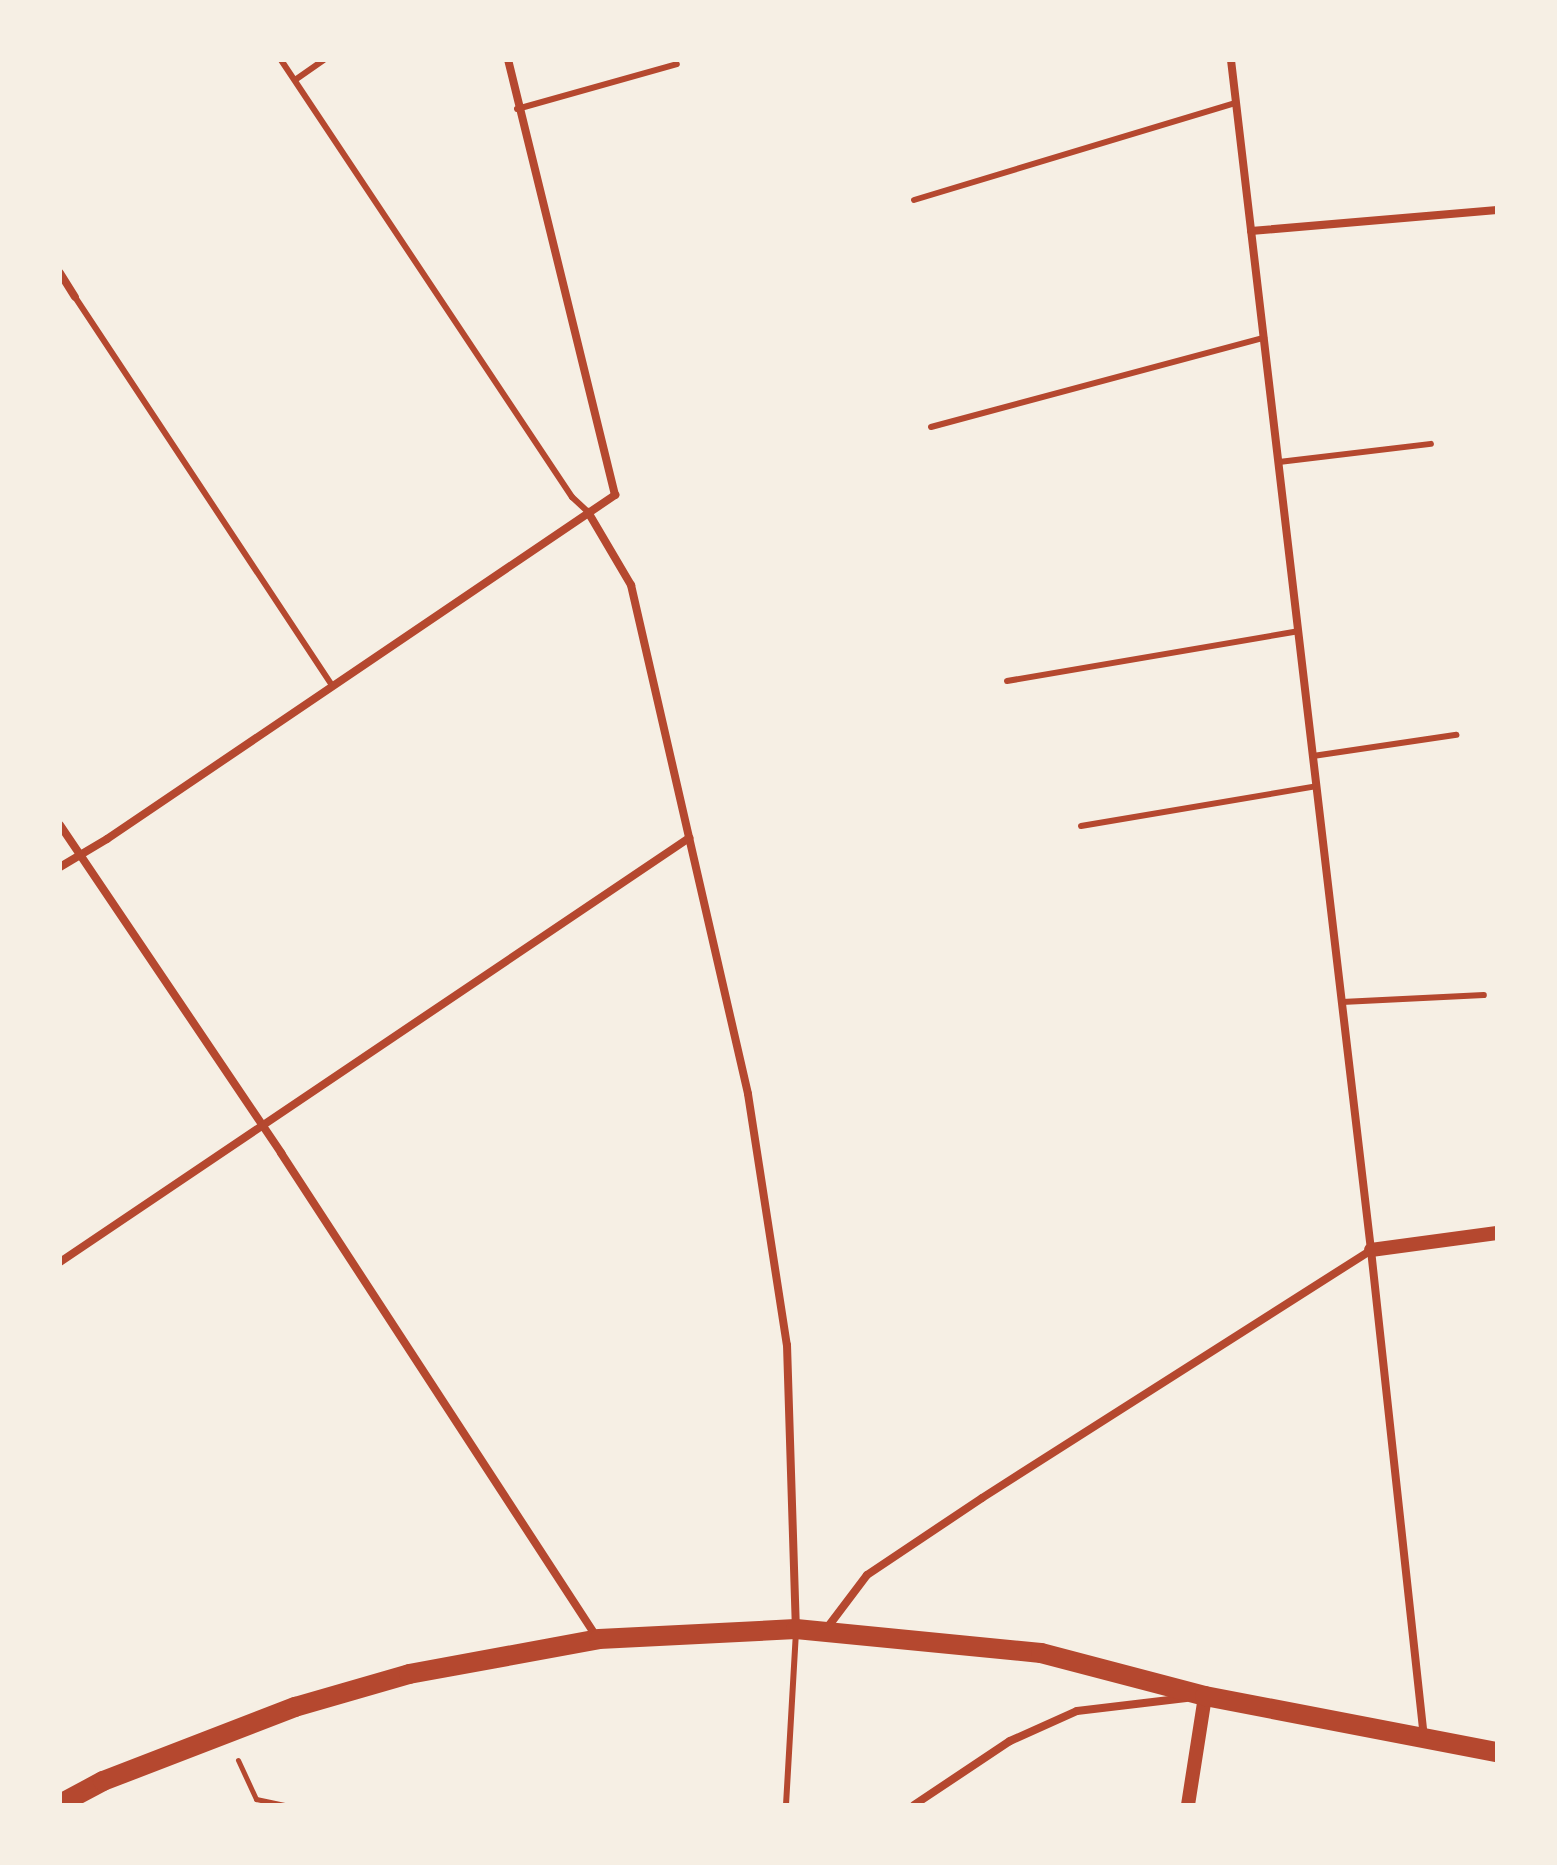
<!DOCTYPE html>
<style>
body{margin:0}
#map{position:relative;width:1557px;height:1865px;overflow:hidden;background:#f6efe4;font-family:Figtree,sans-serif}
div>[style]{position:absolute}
.path>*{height:5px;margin:-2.5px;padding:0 2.5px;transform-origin:2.5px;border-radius:2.5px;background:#b5482f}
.service>*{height:6px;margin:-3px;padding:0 3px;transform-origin:3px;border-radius:3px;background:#b5482f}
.minor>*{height:8px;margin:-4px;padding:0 4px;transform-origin:4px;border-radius:4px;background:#b5482f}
.tertiary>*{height:14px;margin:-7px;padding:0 7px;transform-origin:7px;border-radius:7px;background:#b5482f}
.primary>*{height:20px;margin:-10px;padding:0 10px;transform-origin:10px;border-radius:10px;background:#b5482f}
span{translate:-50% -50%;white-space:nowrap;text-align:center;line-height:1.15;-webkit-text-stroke:7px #f6efe4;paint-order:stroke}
.frame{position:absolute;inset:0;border:62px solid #f6efe4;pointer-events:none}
</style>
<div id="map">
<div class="path">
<i style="left:238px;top:1760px;width:43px;rotate:65.2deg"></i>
<i style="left:256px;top:1799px;width:29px;rotate:12deg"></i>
</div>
<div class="service">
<i style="left:281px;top:60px;width:525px;rotate:56.34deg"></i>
<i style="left:572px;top:497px;width:22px;rotate:43deg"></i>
<i style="left:295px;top:80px;width:35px;rotate:-35deg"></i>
<i style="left:517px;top:109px;width:166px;rotate:-15.7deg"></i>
<i style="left:914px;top:200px;width:336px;rotate:-16.8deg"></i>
<i style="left:75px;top:297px;width:466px;rotate:56.5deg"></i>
<i style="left:931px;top:427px;width:345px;rotate:-15deg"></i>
<i style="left:1279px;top:462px;width:153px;rotate:-6.8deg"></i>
<i style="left:1007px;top:681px;width:295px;rotate:-9.7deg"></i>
<i style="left:1313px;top:756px;width:145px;rotate:-8.4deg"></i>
<i style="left:1081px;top:826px;width:239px;rotate:-9.6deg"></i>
<i style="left:1342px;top:1002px;width:142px;rotate:-2.8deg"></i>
<i style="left:786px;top:1805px;width:172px;rotate:-86.7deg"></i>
</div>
<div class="minor">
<i style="left:1231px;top:60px;width:1198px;rotate:83.29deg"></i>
<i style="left:1371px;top:1250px;width:490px;rotate:83.8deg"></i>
<i style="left:1251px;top:231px;width:247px;rotate:-4.9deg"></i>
<i style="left:60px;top:273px;width:28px;rotate:58deg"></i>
<i style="left:588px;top:512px;width:85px;rotate:59.5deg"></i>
<i style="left:631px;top:585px;width:522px;rotate:77.05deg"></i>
<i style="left:748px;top:1094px;width:254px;rotate:81.2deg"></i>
<i style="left:787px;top:1345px;width:282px;rotate:88.2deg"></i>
<i style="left:60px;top:825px;width:396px;rotate:56deg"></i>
<i style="left:281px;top:1153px;width:580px;rotate:56.89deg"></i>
<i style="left:60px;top:867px;width:55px;rotate:-30.8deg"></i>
<i style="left:107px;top:839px;width:614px;rotate:-34.1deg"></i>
<i style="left:615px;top:495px;width:448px;rotate:-103.8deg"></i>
<i style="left:60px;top:1262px;width:759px;rotate:-33.98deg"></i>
<i style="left:827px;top:1628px;width:66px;rotate:-53deg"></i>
<i style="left:867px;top:1575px;width:138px;rotate:-33.8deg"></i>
<i style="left:982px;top:1498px;width:461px;rotate:-32.5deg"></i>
<i style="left:914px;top:1805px;width:115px;rotate:-33.7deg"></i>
<i style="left:1010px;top:1741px;width:73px;rotate:-24.1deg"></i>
<i style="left:1077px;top:1711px;width:110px;rotate:-6.8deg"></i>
</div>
<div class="tertiary">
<i style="left:1371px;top:1250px;width:127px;rotate:-7.7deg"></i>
<i style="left:1188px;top:1805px;width:110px;rotate:-81.1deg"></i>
</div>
<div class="primary">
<i style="left:60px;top:1804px;width:49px;rotate:-28.1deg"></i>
<i style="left:103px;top:1781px;width:206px;rotate:-21.1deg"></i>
<i style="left:295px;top:1707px;width:119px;rotate:-16.1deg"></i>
<i style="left:409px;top:1674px;width:193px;rotate:-10.4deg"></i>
<i style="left:599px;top:1639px;width:197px;rotate:-2.9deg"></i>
<i style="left:796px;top:1629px;width:246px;rotate:5.6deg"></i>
<i style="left:1041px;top:1653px;width:170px;rotate:14.7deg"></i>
<i style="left:1205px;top:1696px;width:297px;rotate:10.9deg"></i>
</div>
<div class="frame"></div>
</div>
